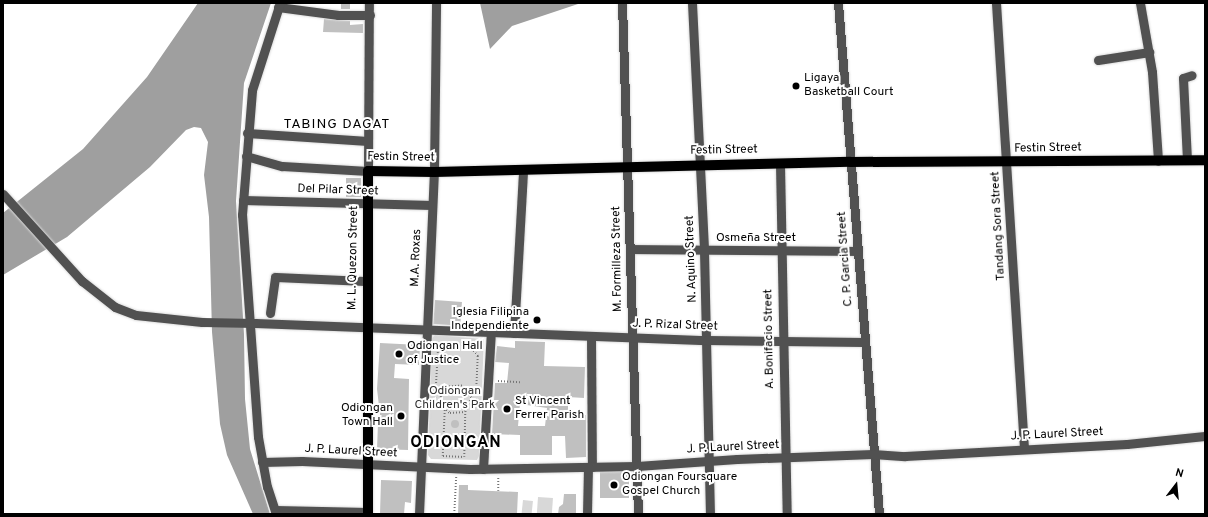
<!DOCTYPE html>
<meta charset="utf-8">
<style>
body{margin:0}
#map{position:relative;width:1208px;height:517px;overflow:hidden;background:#fff;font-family:Overpass,sans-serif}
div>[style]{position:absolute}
.green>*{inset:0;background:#d8d8d8;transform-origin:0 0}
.water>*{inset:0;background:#9f9f9f}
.building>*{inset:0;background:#c0c0c0;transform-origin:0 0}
.round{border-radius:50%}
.path>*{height:1.5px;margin-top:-0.75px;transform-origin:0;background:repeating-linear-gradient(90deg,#737373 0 1px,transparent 0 3px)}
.roads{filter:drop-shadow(0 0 1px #dbdbdb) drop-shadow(0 0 1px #dbdbdb)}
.minor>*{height:9px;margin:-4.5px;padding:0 4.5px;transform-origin:4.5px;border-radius:4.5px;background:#515151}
.major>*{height:10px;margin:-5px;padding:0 5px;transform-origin:5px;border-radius:5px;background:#000}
.minor-bridge>*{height:9px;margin:-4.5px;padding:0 4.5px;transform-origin:4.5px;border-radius:4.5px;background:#515151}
.dots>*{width:11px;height:11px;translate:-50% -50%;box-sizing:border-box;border:2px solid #fff;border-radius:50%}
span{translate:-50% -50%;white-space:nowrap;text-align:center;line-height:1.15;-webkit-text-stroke:4px #fff;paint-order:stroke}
.poi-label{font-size:12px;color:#000}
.left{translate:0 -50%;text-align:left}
.right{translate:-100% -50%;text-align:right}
.street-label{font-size:12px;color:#000}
.park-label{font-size:12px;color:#2f2f2f}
.quarter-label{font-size:14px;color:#000;letter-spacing:1px}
.district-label{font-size:16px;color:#000;font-weight:700;letter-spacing:1px}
.frame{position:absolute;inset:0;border:4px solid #000;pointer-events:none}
.north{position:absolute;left:1156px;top:465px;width:40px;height:40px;-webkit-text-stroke:3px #fff;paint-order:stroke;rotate:16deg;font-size:11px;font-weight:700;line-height:16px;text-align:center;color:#000}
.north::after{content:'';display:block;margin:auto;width:14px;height:18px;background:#000;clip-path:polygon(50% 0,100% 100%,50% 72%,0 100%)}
</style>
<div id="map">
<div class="green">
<i style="clip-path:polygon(435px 335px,484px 339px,479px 456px,477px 460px,431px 459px,428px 455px,432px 338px)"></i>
<i style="left:538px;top:497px;width:15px;height:17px;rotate:4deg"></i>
<i style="left:523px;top:500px;width:10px;height:14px;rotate:6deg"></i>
</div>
<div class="water">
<i style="clip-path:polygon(198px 3px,271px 3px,244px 83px,236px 201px,244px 334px,245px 399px,250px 449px,270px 514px,253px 514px,227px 455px,220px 424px,212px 332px,209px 217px,204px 175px,208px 142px,201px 128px,194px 127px,186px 130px,150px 167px,67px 237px,3px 275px,3px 213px,83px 149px,147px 77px)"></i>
<i style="clip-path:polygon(480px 3px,581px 3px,512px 26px,490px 49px)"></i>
</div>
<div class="building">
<i style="left:341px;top:3px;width:9px;height:6px"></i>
<i style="clip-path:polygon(324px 19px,350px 21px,350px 25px,363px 24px,363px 33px,323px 32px)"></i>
<i style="left:346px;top:178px;width:15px;height:19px"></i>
<i style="left:435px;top:300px;width:27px;height:24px;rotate:4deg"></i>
<i style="clip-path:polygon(evenodd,515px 341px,545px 342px,544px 366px,585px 367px,584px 398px,568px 397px,568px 416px,586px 415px,586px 457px,566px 458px,565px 436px,552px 436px,552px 455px,520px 455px,520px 435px,492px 434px,495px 383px,507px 383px,509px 363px,495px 362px,497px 346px,515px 348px,515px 341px,520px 404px,547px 408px,545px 426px,518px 426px,520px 404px)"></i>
<i style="clip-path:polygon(380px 343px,420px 345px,419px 365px,395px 364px,394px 378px,409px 379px,408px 450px,377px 449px,378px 423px,381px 423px,377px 389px)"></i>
<i class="round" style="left:451px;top:420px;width:8px;height:8px"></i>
<i style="left:629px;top:472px;width:26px;height:29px;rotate:90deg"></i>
<i style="clip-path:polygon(381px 480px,412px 481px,411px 503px,405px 502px,404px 514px,380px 514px)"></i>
<i style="clip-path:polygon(459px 485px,468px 485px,468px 490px,518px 492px,517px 514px,458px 514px)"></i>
<i style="clip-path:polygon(564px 494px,576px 494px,576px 514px,558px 514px,559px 507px,563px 504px)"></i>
</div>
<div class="path">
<i style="left:462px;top:346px;width:8px"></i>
<i style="left:470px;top:346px;width:13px;rotate:51deg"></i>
<i style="left:478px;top:356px;width:44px;rotate:92.6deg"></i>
<i style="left:498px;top:381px;width:22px;rotate:3deg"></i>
<i style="left:435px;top:398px;width:53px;rotate:-86.8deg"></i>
<i style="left:438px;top:345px;width:24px;rotate:2deg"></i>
<i style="left:462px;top:346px;width:6px;rotate:-90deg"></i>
<i style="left:445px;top:410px;width:46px;rotate:92.5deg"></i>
<i style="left:443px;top:456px;width:21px;rotate:3deg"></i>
<i style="left:464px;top:457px;width:45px;rotate:-88.7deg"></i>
<i style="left:465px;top:412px;width:15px;rotate:-67deg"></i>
<i style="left:471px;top:398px;width:15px;rotate:-127deg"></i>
<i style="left:462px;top:386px;width:15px;rotate:176deg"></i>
<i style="left:447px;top:387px;width:11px;rotate:124deg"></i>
<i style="left:441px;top:396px;width:10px;rotate:84deg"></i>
<i style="left:442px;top:406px;width:11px;rotate:41deg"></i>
<i style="left:450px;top:413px;width:15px;rotate:-4deg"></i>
<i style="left:498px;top:491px;width:14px;rotate:-90deg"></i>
<i style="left:454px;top:514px;width:38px;rotate:-87deg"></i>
</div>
<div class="roads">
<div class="minor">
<i style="left:622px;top:3px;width:511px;rotate:88.21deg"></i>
<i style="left:692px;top:3px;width:248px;rotate:87.2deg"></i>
<i style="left:704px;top:251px;width:263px;rotate:88.7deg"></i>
<i style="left:838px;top:3px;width:513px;rotate:85.41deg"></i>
<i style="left:996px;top:3px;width:446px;rotate:86.4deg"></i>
<i style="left:1140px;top:3px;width:70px;rotate:80.1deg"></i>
<i style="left:1152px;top:72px;width:89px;rotate:86.1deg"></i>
<i style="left:278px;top:7px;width:61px;rotate:7.6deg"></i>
<i style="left:338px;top:15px;width:32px"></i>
<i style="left:1098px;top:60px;width:52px;rotate:-8.9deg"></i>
<i style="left:247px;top:133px;width:121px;rotate:3.8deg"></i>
<i style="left:246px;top:156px;width:37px;rotate:16deg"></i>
<i style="left:282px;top:166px;width:86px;rotate:3.3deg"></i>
<i style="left:368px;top:171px;width:168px;rotate:-89.7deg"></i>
<i style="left:1187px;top:160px;width:82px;rotate:-92.8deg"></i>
<i style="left:1183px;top:78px;width:9px;rotate:-18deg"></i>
<i style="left:780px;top:164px;width:350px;rotate:88.9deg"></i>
<i style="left:3px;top:194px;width:118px;rotate:47.8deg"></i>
<i style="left:82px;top:281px;width:42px;rotate:38.2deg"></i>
<i style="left:115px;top:307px;width:22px;rotate:21deg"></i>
<i style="left:136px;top:315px;width:66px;rotate:6.1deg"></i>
<i style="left:243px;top:200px;width:189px;rotate:1.5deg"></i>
<i style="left:630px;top:249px;width:227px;rotate:0.5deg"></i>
<i style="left:270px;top:313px;width:36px;rotate:-82deg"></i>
<i style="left:275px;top:277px;width:91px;rotate:2.5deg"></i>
<i style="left:255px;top:323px;width:452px;rotate:2.2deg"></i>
<i style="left:707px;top:340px;width:157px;rotate:0.7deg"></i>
<i style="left:514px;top:333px;width:163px;rotate:-86.8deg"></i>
<i style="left:591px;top:336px;width:131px;rotate:89.6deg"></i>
<i style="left:262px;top:462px;width:40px;rotate:-1.4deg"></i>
<i style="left:302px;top:461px;width:168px;rotate:2.7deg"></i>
<i style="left:470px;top:469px;width:167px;rotate:-1deg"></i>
<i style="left:637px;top:466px;width:100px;rotate:-4deg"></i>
<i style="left:737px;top:459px;width:136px;rotate:-2.1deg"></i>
<i style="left:873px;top:454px;width:32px;rotate:4deg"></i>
<i style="left:905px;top:456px;width:222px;rotate:-3.1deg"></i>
<i style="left:1127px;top:444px;width:78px;rotate:-5.9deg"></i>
<i style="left:483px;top:469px;width:137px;rotate:-86.7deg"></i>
<i style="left:275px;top:510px;width:93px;rotate:1.2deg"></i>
<i style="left:276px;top:514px;width:28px;rotate:-108deg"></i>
<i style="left:267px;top:487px;width:51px;rotate:-100.2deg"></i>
<i style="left:258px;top:437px;width:223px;rotate:-94.1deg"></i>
<i style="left:242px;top:215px;width:125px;rotate:-85.4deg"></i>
<i style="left:252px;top:90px;width:91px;rotate:-72.2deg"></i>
<i style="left:419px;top:514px;width:342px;rotate:-87.5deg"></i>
<i style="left:434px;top:172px;width:169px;rotate:-89.3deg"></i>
<i style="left:587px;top:514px;width:47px;rotate:-88.8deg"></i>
</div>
<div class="major">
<i style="left:368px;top:514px;width:343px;rotate:-90deg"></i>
<i style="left:368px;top:171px;width:66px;rotate:0.9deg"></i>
<i style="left:434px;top:172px;width:416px;rotate:-1.4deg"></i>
<i style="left:850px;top:162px;width:355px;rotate:-0.3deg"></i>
</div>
</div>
<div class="minor-bridge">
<i style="left:202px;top:322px;width:53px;rotate:1.1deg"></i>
</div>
<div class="dots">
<i style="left:796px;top:86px;background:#000"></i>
<i style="left:537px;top:320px;background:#000"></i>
<i style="left:399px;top:354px;background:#000"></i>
<i style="left:507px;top:409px;background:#000"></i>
<i style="left:401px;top:416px;background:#000"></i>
<i style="left:614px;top:485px;background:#000"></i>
</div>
<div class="poi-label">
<span class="left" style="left:804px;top:86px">Ligaya<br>Basketball Court</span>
<span class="right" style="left:529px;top:320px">Iglesia Filipina<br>Independiente</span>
<span class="left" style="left:407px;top:354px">Odiongan Hall<br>of Justice</span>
<span class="left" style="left:515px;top:409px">St Vincent<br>Ferrer Parish</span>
<span class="right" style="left:393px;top:416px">Odiongan<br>Town Hall</span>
<span class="left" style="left:622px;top:485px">Odiongan Foursquare<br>Gospel Church</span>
</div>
<div class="street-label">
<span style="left:1048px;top:149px;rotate:-1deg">Festin Street</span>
<span style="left:724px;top:151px;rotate:-1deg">Festin Street</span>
<span style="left:401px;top:158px;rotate:1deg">Festin Street</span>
<span style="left:338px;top:191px;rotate:2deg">Del Pilar Street</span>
<span style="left:999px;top:226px;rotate:-93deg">Tandang Sora Street</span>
<span style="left:756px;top:239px">Osmeña Street</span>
<span style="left:354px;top:258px;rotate:-89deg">M. L. Quezon Street</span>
<span style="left:417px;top:258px;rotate:-88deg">M.A. Roxas</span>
<span style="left:618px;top:259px;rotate:-91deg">M. Formilleza Street</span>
<span style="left:692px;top:259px;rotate:-92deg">N. Aquino Street</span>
<span style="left:846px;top:259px;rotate:-94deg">C. P. Garcia Street</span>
<span style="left:675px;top:326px;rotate:2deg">J. P. Rizal Street</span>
<span style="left:770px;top:339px;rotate:-91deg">A. Bonifacio Street</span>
<span style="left:1057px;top:435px;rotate:-3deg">J. P. Laurel Street</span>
<span style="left:733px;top:448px;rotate:-3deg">J. P. Laurel Street</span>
<span style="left:351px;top:452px;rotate:3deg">J. P. Laurel Street</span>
</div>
<div class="park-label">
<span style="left:455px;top:399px">Odiongan<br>Children's Park</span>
</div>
<div class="quarter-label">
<span style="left:337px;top:125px">TABING DAGAT</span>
</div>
<div class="district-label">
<span style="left:456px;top:443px">ODIONGAN</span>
</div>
<div class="frame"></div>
<div class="north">N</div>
</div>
